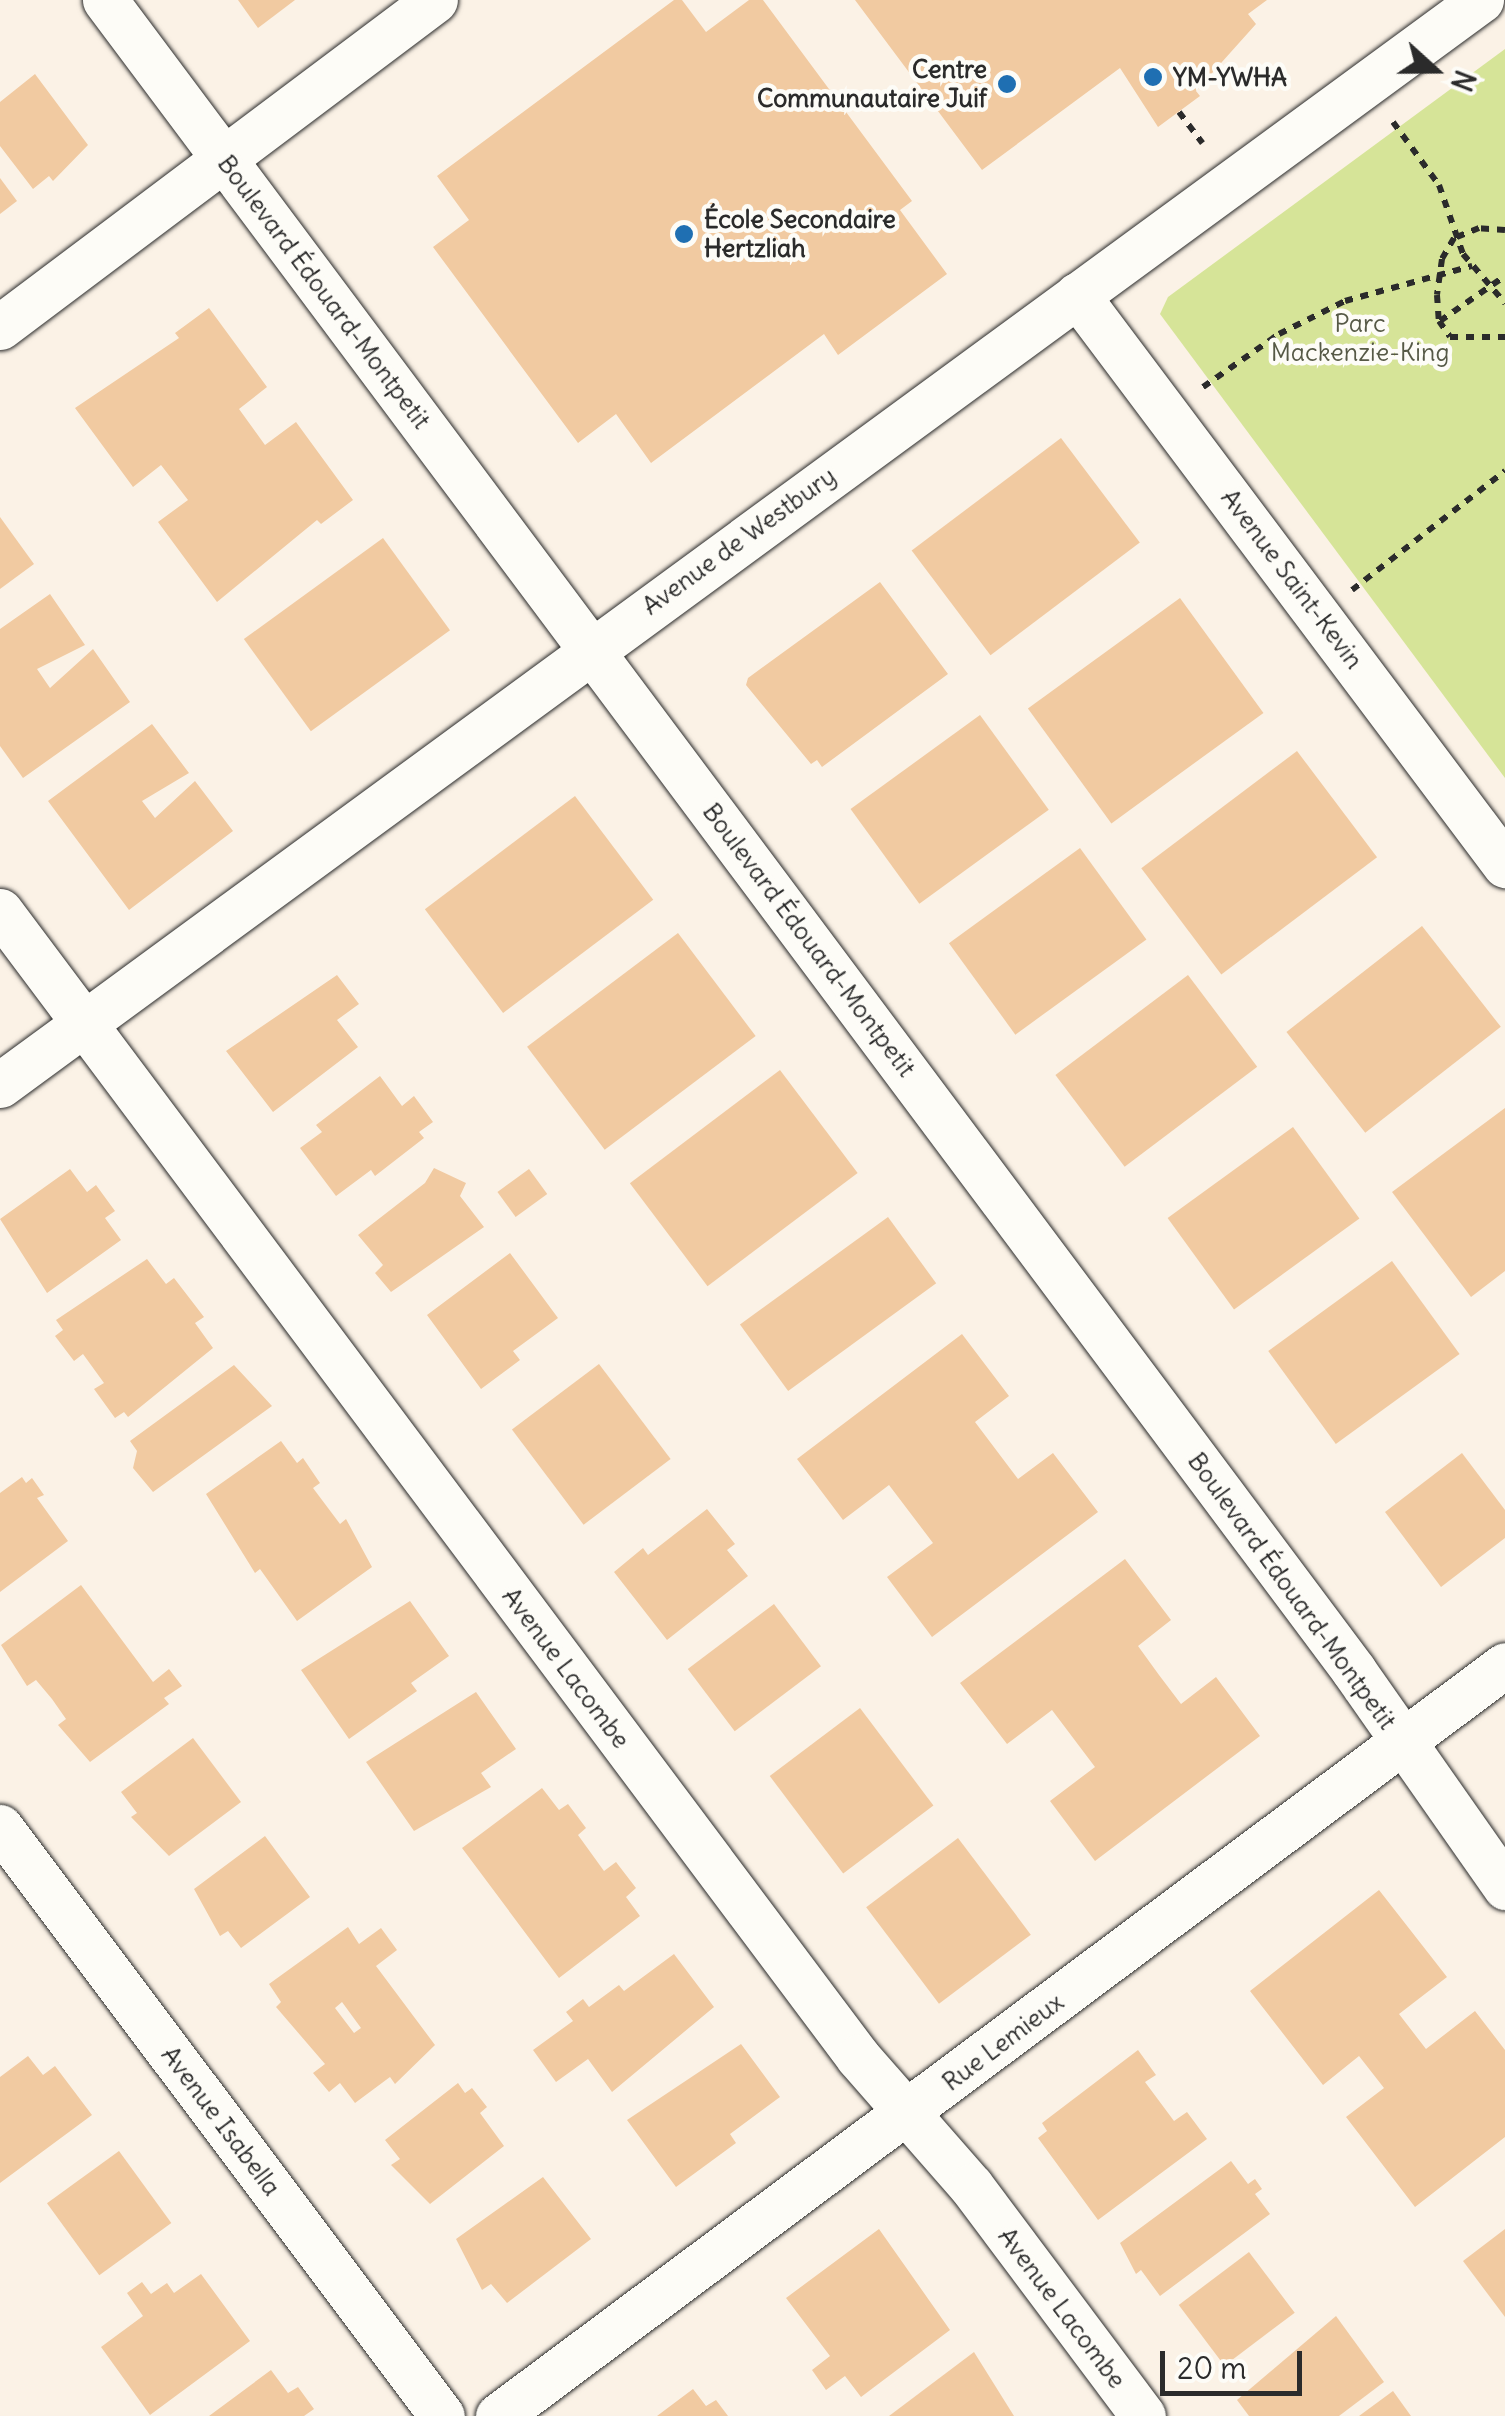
<!DOCTYPE html>
<meta charset="utf-8">
<style>
body{margin:0}
#map{position:relative;width:1505px;height:2416px;overflow:hidden;background:#fbf2e6;font-family:Delius,sans-serif}
div>[style]{position:absolute}
.green>*{inset:0;background:#d6e498}
.building>*{inset:0;background:#f1caa1;transform-origin:0 0}
.path>*{height:6px;margin-top:-3px;transform-origin:0;background:repeating-linear-gradient(90deg,#2b2b2b 0 8px,transparent 0 16px)}
.roads{filter:drop-shadow(0 0 2px #2b2b2b) drop-shadow(0 0 2px #2b2b2b)}
.street>*{height:45px;margin:-22.5px;padding:0 22.5px;transform-origin:22.5px;border-radius:22.5px;background:#fdfcf7}
.dots>*{width:28px;height:28px;translate:-50% -50%;box-sizing:border-box;border:5px solid #fdfcf7;border-radius:50%}
span{translate:-50% -50%;white-space:nowrap;text-align:center;line-height:1.15;-webkit-text-stroke:9px #fdfcf7;paint-order:stroke}
.poi-label{font-size:25px;color:#2b2b2b;font-weight:700}
.right{translate:-100% -50%;text-align:right}
.left{translate:0 -50%;text-align:left}
.street-label{font-size:25px;color:#2b2b2b}
.park-label{font-size:25px;color:#565946}
.north{position:absolute;left:1385px;top:20px;width:100px;height:100px;-webkit-text-stroke:8px #fdfcf7;paint-order:stroke;rotate:111deg;font-size:28px;font-weight:700;line-height:40px;text-align:center;color:#2b2b2b}
.north::after{content:'';display:block;margin:auto;width:35px;height:45px;background:#2b2b2b;clip-path:polygon(50% 0,100% 100%,50% 72%,0 100%)}
.scale{position:absolute;left:1160px;top:2351px;width:142px;height:45px;box-sizing:border-box;border:5px solid #2b2b2b;border-top:0;padding-left:12px;font-size:30px;line-height:35px;white-space:nowrap;color:#2b2b2b;-webkit-text-stroke:8px #fdfcf7;paint-order:stroke}
</style>
<div id="map">
<div class="green">
<i style="clip-path:polygon(1505px 49px,1505px 778px,1160px 314px,1168px 297px)"></i>
</div>
<div class="building">
<i style="clip-path:polygon(238px 0,295px 0,258px 28px)"></i>
<i style="clip-path:polygon(674px 0,682px 0,706px 32px,749px 0,763px 0,912px 201px,900px 210px,947px 274px,838px 355px,824px 334px,651px 463px,616px 414px,578px 443px,433px 247px,469px 220px,437px 176px)"></i>
<i style="clip-path:polygon(855px 0,1267px 0,1248px 14px,1256px 24px,1196px 91px,1200px 96px,1158px 127px,1120px 68px,982px 170px)"></i>
<i style="clip-path:polygon(35px 74px,88px 145px,53px 181px,49px 176px,33px 189px,0 146px,0 102px)"></i>
<i style="clip-path:polygon(0 178px,17px 201px,0 214px)"></i>
<i style="clip-path:polygon(209px 308px,267px 387px,239px 409px,265px 445px,296px 422px,353px 500px,321px 524px,317px 520px,217px 602px,158px 522px,188px 500px,161px 465px,133px 487px,75px 408px,179px 338px,175px 333px)"></i>
<i style="left:1061px;top:438px;width:131px;height:187px;rotate:53deg"></i>
<i style="clip-path:polygon(0 517px,34px 564px,0 589px)"></i>
<i style="left:383px;top:538px;width:114px;height:172px;rotate:54deg"></i>
<i style="clip-path:polygon(880px 582px,948px 674px,822px 767px,817px 760px,811px 764px,746px 685px,748px 678px)"></i>
<i style="clip-path:polygon(50px 594px,85px 645px,37px 669px,50px 688px,93px 649px,130px 702px,23px 778px,0 746px,0 629px)"></i>
<i style="left:1180px;top:598px;width:142px;height:188px;rotate:54deg"></i>
<i style="left:980px;top:715px;width:117px;height:160px;rotate:54deg"></i>
<i style="clip-path:polygon(152px 724px,189px 773px,142px 801px,155px 818px,195px 781px,233px 831px,129px 910px,48px 801px)"></i>
<i style="left:1297px;top:751px;width:133px;height:195px;rotate:53deg"></i>
<i style="left:575px;top:796px;width:130px;height:188px;rotate:53deg"></i>
<i style="left:1080px;top:848px;width:113px;height:162px;rotate:54deg"></i>
<i style="left:1422px;top:926px;width:128px;height:172px;rotate:52deg"></i>
<i style="left:678px;top:933px;width:129px;height:189px;rotate:53deg"></i>
<i style="clip-path:polygon(337px 975px,359px 1004px,337px 1020px,358px 1047px,273px 1112px,226px 1051px)"></i>
<i style="left:1188px;top:975px;width:115px;height:166px;rotate:53deg"></i>
<i style="left:780px;top:1070px;width:129px;height:188px;rotate:53deg"></i>
<i style="clip-path:polygon(380px 1076px,402px 1106px,414px 1096px,433px 1122px,419px 1132px,424px 1138px,375px 1176px,371px 1170px,336px 1196px,300px 1148px,322px 1132px,316px 1125px)"></i>
<i style="clip-path:polygon(1505px 1108px,1505px 1271px,1471px 1297px,1392px 1192px)"></i>
<i style="left:1293px;top:1127px;width:113px;height:155px;rotate:54deg"></i>
<i style="clip-path:polygon(434px 1168px,466px 1183px,460px 1196px,484px 1227px,391px 1292px,375px 1273px,383px 1265px,358px 1235px,425px 1183px)"></i>
<i style="clip-path:polygon(70px 1169px,87px 1192px,96px 1185px,115px 1211px,105px 1218px,121px 1240px,47px 1293px,0 1219px)"></i>
<i style="left:529px;top:1169px;width:31px;height:39px;rotate:54deg"></i>
<i style="left:888px;top:1217px;width:82px;height:183px;rotate:54deg"></i>
<i style="clip-path:polygon(510px 1253px,558px 1318px,513px 1351px,520px 1360px,481px 1389px,427px 1315px)"></i>
<i style="clip-path:polygon(147px 1259px,166px 1284px,174px 1278px,204px 1317px,195px 1323px,213px 1348px,128px 1417px,124px 1412px,115px 1418px,94px 1389px,104px 1383px,83px 1354px,74px 1361px,55px 1336px,63px 1330px,56px 1320px)"></i>
<i style="left:1392px;top:1261px;width:115px;height:153px;rotate:54deg"></i>
<i style="clip-path:polygon(962px 1334px,1009px 1396px,975px 1422px,1018px 1479px,1053px 1453px,1098px 1512px,932px 1637px,887px 1577px,933px 1543px,889px 1485px,843px 1520px,797px 1459px)"></i>
<i style="left:599px;top:1364px;width:119px;height:109px;rotate:53deg"></i>
<i style="clip-path:polygon(234px 1365px,272px 1406px,153px 1492px,133px 1468px,137px 1451px,130px 1441px)"></i>
<i style="clip-path:polygon(281px 1441px,297px 1463px,303px 1458px,320px 1483px,313px 1488px,340px 1524px,346px 1519px,372px 1567px,297px 1621px,260px 1569px,255px 1573px,206px 1494px)"></i>
<i style="clip-path:polygon(1462px 1453px,1505px 1510px,1505px 1538px,1441px 1587px,1385px 1512px)"></i>
<i style="clip-path:polygon(22px 1477px,26px 1483px,32px 1478px,44px 1495px,37px 1498px,68px 1541px,0 1592px,0 1493px)"></i>
<i style="clip-path:polygon(707px 1509px,735px 1544px,727px 1550px,748px 1576px,667px 1640px,614px 1572px,643px 1548px,648px 1555px)"></i>
<i style="clip-path:polygon(1125px 1559px,1171px 1620px,1138px 1646px,1159px 1675px,1181px 1704px,1216px 1677px,1260px 1736px,1095px 1861px,1050px 1801px,1095px 1767px,1052px 1710px,1007px 1744px,960px 1683px)"></i>
<i style="clip-path:polygon(81px 1585px,153px 1682px,169px 1669px,182px 1686px,164px 1698px,169px 1704px,90px 1762px,58px 1725px,66px 1719px,52px 1699px,36px 1680px,27px 1686px,1px 1645px)"></i>
<i style="clip-path:polygon(410px 1601px,449px 1656px,411px 1683px,417px 1691px,349px 1739px,301px 1670px)"></i>
<i style="left:774px;top:1604px;width:78px;height:108px;rotate:53deg"></i>
<i style="clip-path:polygon(476px 1692px,516px 1749px,481px 1773px,491px 1787px,414px 1831px,366px 1762px)"></i>
<i style="left:860px;top:1708px;width:122px;height:113px;rotate:53deg"></i>
<i style="clip-path:polygon(193px 1738px,241px 1802px,169px 1856px,131px 1817px,137px 1813px,121px 1792px)"></i>
<i style="clip-path:polygon(542px 1788px,559px 1810px,568px 1804px,586px 1828px,578px 1835px,604px 1871px,616px 1862px,636px 1888px,626px 1897px,640px 1916px,559px 1978px,462px 1848px)"></i>
<i style="clip-path:polygon(265px 1836px,310px 1897px,241px 1948px,228px 1931px,220px 1936px,194px 1889px)"></i>
<i style="left:958px;top:1838px;width:121px;height:115px;rotate:53deg"></i>
<i style="clip-path:polygon(1379px 1890px,1447px 1977px,1399px 2014px,1426px 2049px,1475px 2011px,1505px 2050px,1505px 2137px,1415px 2207px,1346px 2117px,1384px 2088px,1359px 2056px,1323px 2085px,1250px 1991px)"></i>
<i style="clip-path:polygon(evenodd,348px 1927px,359px 1944px,381px 1928px,397px 1950px,376px 1966px,435px 2045px,395px 2084px,390px 2077px,355px 2103px,340px 2083px,329px 2092px,313px 2073px,325px 2064px,276px 2007px,281px 2002px,269px 1984px,348px 1927px,342px 2002px,361px 2028px,354px 2033px,335px 2008px,342px 2002px)"></i>
<i style="clip-path:polygon(674px 1954px,714px 2007px,612px 2092px,588px 2059px,556px 2082px,533px 2050px,573px 2021px,566px 2012px,583px 1999px,589px 2007px,619px 1985px,624px 1991px)"></i>
<i style="clip-path:polygon(741px 2044px,780px 2097px,730px 2134px,736px 2143px,676px 2187px,627px 2120px)"></i>
<i style="clip-path:polygon(1138px 2050px,1156px 2075px,1145px 2082px,1174px 2121px,1187px 2112px,1207px 2139px,1098px 2220px,1038px 2138px,1047px 2131px,1042px 2123px)"></i>
<i style="clip-path:polygon(28px 2056px,43px 2075px,55px 2066px,92px 2115px,0 2183px,0 2077px)"></i>
<i style="clip-path:polygon(458px 2083px,465px 2093px,472px 2088px,487px 2107px,480px 2113px,504px 2146px,430px 2204px,391px 2165px,400px 2159px,385px 2140px)"></i>
<i style="left:119px;top:2151px;width:89px;height:89px;rotate:54deg"></i>
<i style="clip-path:polygon(1231px 2161px,1248px 2184px,1255px 2179px,1262px 2189px,1255px 2194px,1270px 2214px,1160px 2296px,1141px 2270px,1136px 2274px,1120px 2243px)"></i>
<i style="clip-path:polygon(543px 2177px,591px 2239px,507px 2303px,491px 2284px,482px 2290px,456px 2239px)"></i>
<i style="clip-path:polygon(879px 2229px,950px 2330px,861px 2397px,845px 2376px,826px 2390px,812px 2370px,830px 2356px,786px 2298px)"></i>
<i style="clip-path:polygon(1505px 2229px,1505px 2317px,1463px 2261px)"></i>
<i style="left:1249px;top:2252px;width:76px;height:88px;rotate:53deg"></i>
<i style="clip-path:polygon(201px 2274px,250px 2341px,150px 2415px,101px 2347px,143px 2316px,127px 2293px,142px 2282px,151px 2294px,167px 2283px,174px 2293px)"></i>
<i style="clip-path:polygon(1336px 2316px,1384px 2382px,1339px 2416px,1249px 2416px,1237px 2400px)"></i>
<i style="clip-path:polygon(974px 2352px,1014px 2416px,889px 2416px)"></i>
<i style="clip-path:polygon(271px 2370px,288px 2393px,298px 2387px,314px 2409px,304px 2416px,209px 2416px)"></i>
<i style="clip-path:polygon(693px 2389px,706px 2406px,716px 2400px,728px 2416px,657px 2416px)"></i>
<i style="clip-path:polygon(1393px 2391px,1411px 2416px,1359px 2416px)"></i>
</div>
<div class="path">
<i style="left:1179px;top:112px;width:39px;rotate:53deg"></i>
<i style="left:1393px;top:122px;width:78px;rotate:53.9deg"></i>
<i style="left:1439px;top:185px;width:73px;rotate:70.8deg"></i>
<i style="left:1463px;top:254px;width:65px;rotate:49.4deg"></i>
<i style="left:1505px;top:230px;width:26px;rotate:-176deg"></i>
<i style="left:1479px;top:228px;width:27px;rotate:158deg"></i>
<i style="left:1454px;top:238px;width:24px;rotate:120deg"></i>
<i style="left:1442px;top:259px;width:36px;rotate:98deg"></i>
<i style="left:1437px;top:295px;width:26px;rotate:86deg"></i>
<i style="left:1439px;top:321px;width:19px;rotate:55deg"></i>
<i style="left:1450px;top:337px;width:55px"></i>
<i style="left:1440px;top:321px;width:79px;rotate:-34.7deg"></i>
<i style="left:1203px;top:387px;width:93px;rotate:-34.9deg"></i>
<i style="left:1279px;top:334px;width:74px;rotate:-26.6deg"></i>
<i style="left:1345px;top:301px;width:132px;rotate:-15.4deg"></i>
<i style="left:1352px;top:590px;width:194px;rotate:-37.9deg"></i>
</div>
<div class="roads">
<div class="street">
<i style="left:105px;top:0;width:2086px;rotate:53.22deg"></i>
<i style="left:1354px;top:1671px;width:264px;rotate:55deg"></i>
<i style="left:1077px;top:295px;width:713px;rotate:53.1deg"></i>
<i style="left:0;top:327px;width:544px;rotate:-36.93deg"></i>
<i style="left:0;top:911px;width:1432px;rotate:53.18deg"></i>
<i style="left:858px;top:2057px;width:171px;rotate:48.8deg"></i>
<i style="left:971px;top:2186px;width:287px;rotate:53.2deg"></i>
<i style="left:0;top:1085px;width:1836px;rotate:-36.23deg"></i>
<i style="left:0;top:1827px;width:736px;rotate:53.11deg"></i>
<i style="left:498px;top:2416px;width:1256px;rotate:-36.71deg"></i>
</div>
</div>
<div class="dots">
<i style="left:1153px;top:77px;background:#1f6fb2"></i>
<i style="left:1007px;top:84px;background:#1f6fb2"></i>
<i style="left:684px;top:234px;background:#1f6fb2"></i>
</div>
<div class="poi-label">
<span class="right" style="left:987px;top:84px">Centre<br>Communautaire Juif</span>
<span class="left" style="left:1173px;top:77px">YM-YWHA</span>
<span class="left" style="left:704px;top:234px">École Secondaire<br>Hertzliah</span>
</div>
<div class="street-label">
<span style="left:324px;top:292px;rotate:53deg">Boulevard Édouard-Montpetit</span>
<span style="left:739px;top:541px;rotate:-36deg">Avenue de Westbury</span>
<span style="left:1292px;top:579px;rotate:53deg">Avenue Saint-Kevin</span>
<span style="left:809px;top:940px;rotate:53deg">Boulevard Édouard-Montpetit</span>
<span style="left:1292px;top:1591px;rotate:54deg">Boulevard Édouard-Montpetit</span>
<span style="left:566px;top:1668px;rotate:53deg">Avenue Lacombe</span>
<span style="left:1003px;top:2042px;rotate:-37deg">Rue Lemieux</span>
<span style="left:221px;top:2121px;rotate:53deg">Avenue Isabella</span>
<span style="left:1062px;top:2308px;rotate:53deg">Avenue Lacombe</span>
</div>
<div class="park-label">
<span style="left:1360px;top:338px">Parc<br>Mackenzie-King</span>
</div>
<div class="north">N</div>
<div class="scale">20 m</div>
</div>
